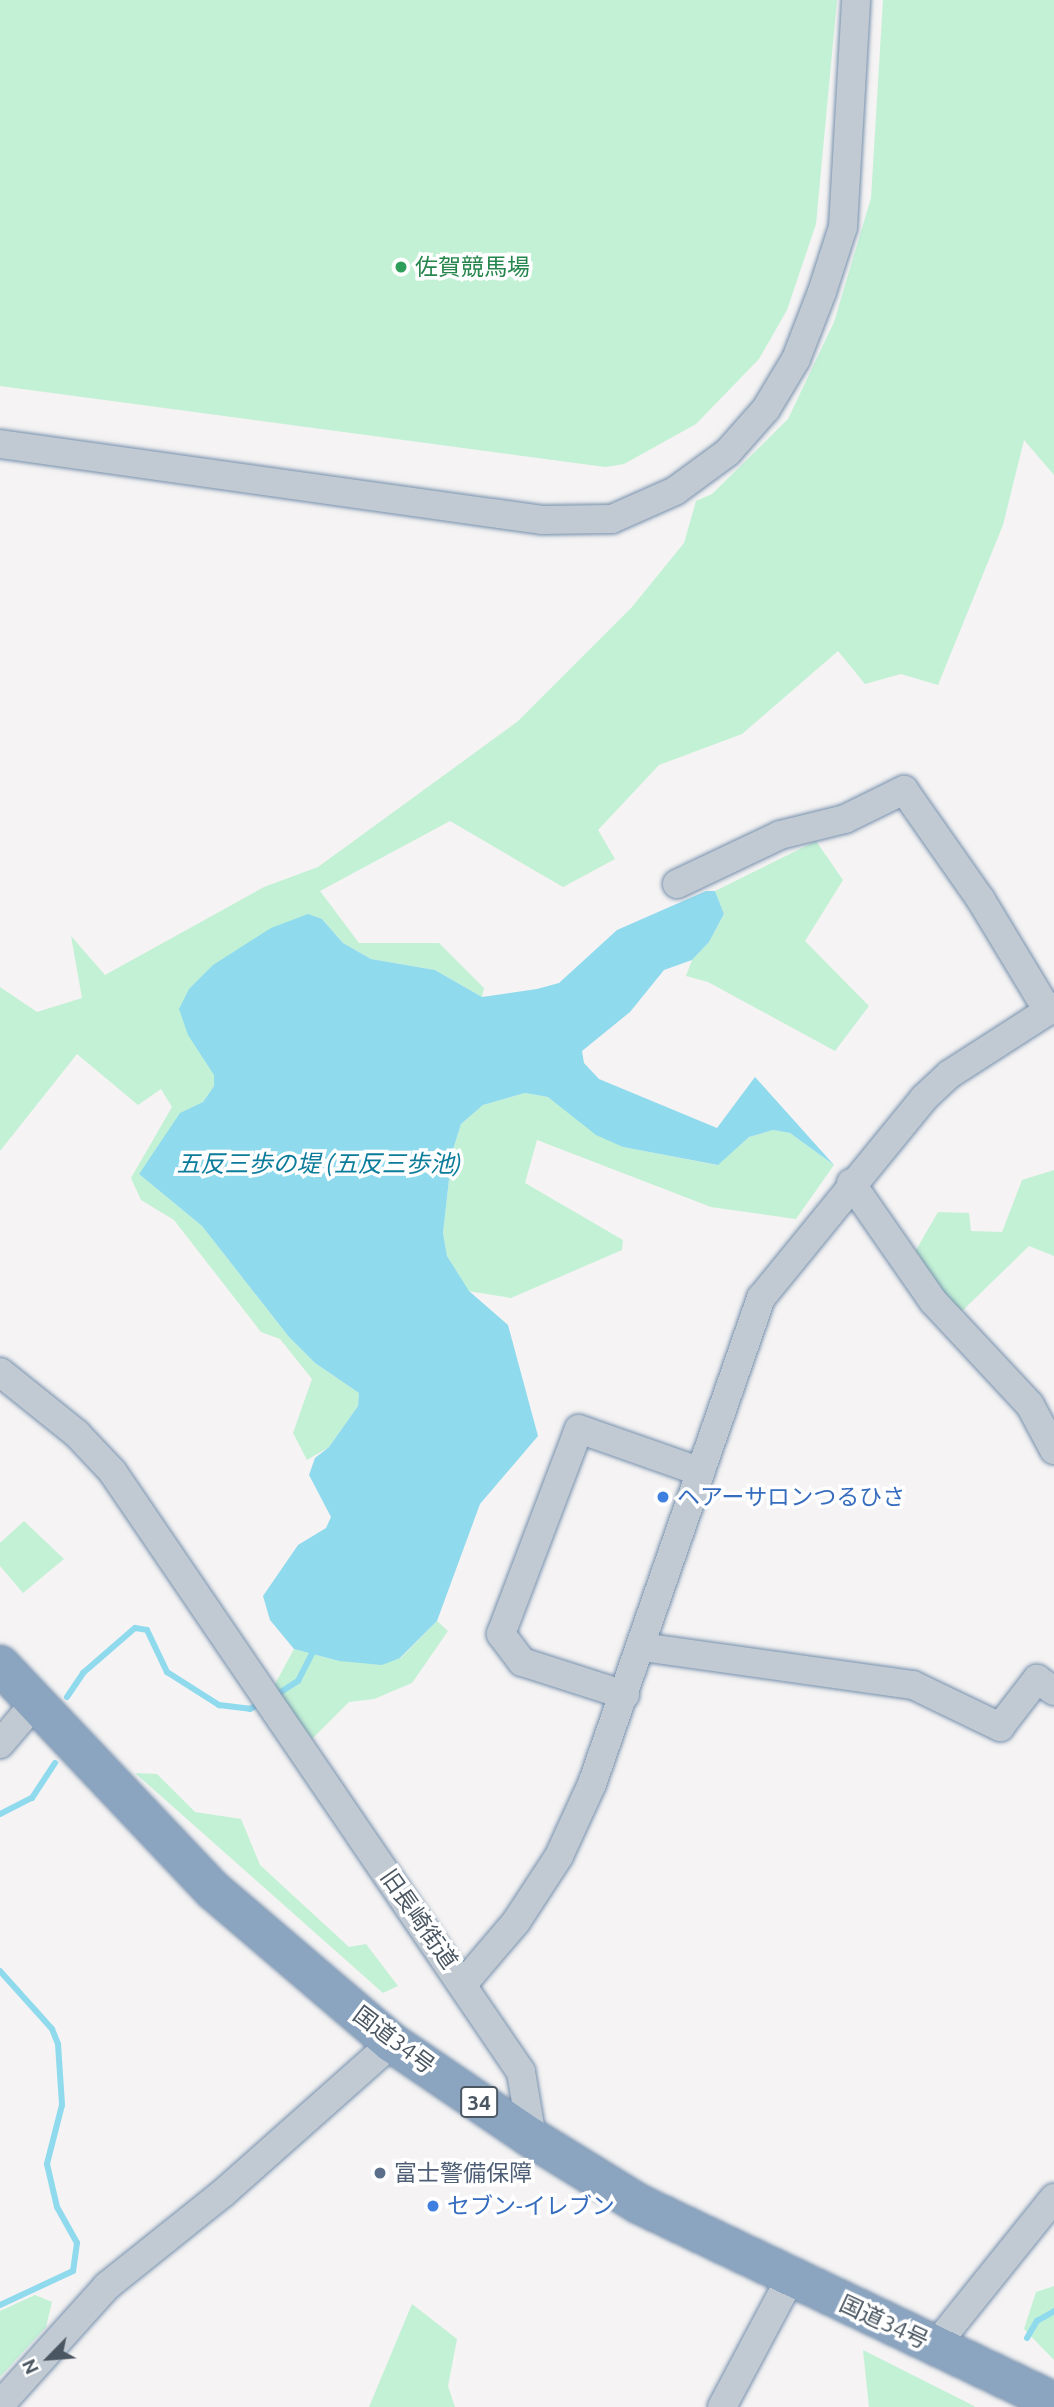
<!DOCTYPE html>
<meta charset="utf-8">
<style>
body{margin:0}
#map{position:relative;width:1054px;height:2407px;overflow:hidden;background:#f5f3f3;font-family:Ubuntu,"Noto Sans JP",sans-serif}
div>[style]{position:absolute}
.green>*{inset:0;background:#c3f1d5}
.water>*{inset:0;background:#90daee}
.stream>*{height:6px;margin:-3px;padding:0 3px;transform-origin:3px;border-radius:3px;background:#90daee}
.roads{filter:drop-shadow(0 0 2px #7690ad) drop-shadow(0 0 2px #7690ad)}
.minor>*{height:28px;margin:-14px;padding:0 14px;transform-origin:14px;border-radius:14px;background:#c1cad2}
.highway>*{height:38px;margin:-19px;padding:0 19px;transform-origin:19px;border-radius:19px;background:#8ba5c1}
.dots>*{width:19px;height:19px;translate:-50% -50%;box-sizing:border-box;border:4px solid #fff;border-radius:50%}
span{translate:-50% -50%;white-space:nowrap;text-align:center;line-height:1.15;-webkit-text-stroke:7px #fff;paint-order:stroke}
.shield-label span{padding:2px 5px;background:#fff;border:2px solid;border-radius:5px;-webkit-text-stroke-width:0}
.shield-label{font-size:21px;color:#4a5661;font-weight:700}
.leisure-label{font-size:23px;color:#27864d}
.left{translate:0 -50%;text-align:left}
.shop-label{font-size:23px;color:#366cbe}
.street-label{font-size:23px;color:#4a5661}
.service-label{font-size:23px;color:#4e5e75}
.water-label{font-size:24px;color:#0c7c9b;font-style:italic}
.north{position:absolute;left:14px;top:2323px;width:70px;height:70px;-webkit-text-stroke:5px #fff;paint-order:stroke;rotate:245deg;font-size:19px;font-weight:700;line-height:28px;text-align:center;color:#4a5661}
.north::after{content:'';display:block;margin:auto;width:24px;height:32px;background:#4a5661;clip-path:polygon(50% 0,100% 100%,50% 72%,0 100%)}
</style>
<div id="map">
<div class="green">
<i style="clip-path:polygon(0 0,837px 0,816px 224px,787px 310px,759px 359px,696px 424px,624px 464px,605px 467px,0 386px)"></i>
<i style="clip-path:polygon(883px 0,1054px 0,1054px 475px,1024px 440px,1003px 525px,938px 685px,901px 674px,865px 684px,838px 651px,742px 734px,659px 765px,598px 830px,615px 859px,563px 887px,450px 821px,320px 891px,359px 943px,439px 943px,484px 988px,482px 997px,435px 970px,371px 959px,343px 943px,322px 919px,214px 1075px,214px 1086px,203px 1102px,180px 1114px,139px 1174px,202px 1226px,289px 1337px,315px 1363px,359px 1393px,358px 1406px,329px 1447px,307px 1460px,293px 1433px,312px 1379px,280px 1339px,261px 1332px,174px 1220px,141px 1200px,131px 1178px,172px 1107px,161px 1089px,138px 1105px,77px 1054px,0 1151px,0 987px,37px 1012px,82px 998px,71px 936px,105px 975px,264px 887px,318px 867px,517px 722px,632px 607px,684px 543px,696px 501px,712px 494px,788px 419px,834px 322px,871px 198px)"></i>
<i style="clip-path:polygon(816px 841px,843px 880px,805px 941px,869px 1006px,835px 1051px,708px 982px,686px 976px,692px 960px,709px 942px,724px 914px,715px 891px)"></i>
<i style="clip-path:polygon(525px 1093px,548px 1097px,623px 1147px,717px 1165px,749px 1137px,773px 1130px,790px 1133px,834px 1165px,796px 1219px,711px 1207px,537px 1140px,525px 1183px,623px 1240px,622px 1250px,511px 1298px,468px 1291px,447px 1256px,443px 1233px,452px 1153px,461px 1124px,483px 1105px)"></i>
<i style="clip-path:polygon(1054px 1170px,1054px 1256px,1029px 1246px,959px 1314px,912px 1257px,938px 1212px,969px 1213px,971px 1231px,1002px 1232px,1022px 1180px)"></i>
<i style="clip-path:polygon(24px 1521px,64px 1559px,23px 1593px,0 1566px,0 1543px)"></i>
<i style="clip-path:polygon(437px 1621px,448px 1631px,412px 1683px,374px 1699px,349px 1702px,312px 1739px,285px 1706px,275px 1684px,294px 1649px,339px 1661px,401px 1658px)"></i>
<i style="clip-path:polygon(135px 1773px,157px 1774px,195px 1812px,241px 1819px,260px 1865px,349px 1947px,366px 1944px,398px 1986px,383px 1993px)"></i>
<i style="clip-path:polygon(1054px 2286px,1054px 2360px,1024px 2329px,1036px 2292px)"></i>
<i style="clip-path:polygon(35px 2295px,52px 2302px,46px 2327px,0 2377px,0 2311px)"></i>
<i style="clip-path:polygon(412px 2304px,457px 2339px,448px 2386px,455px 2407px,369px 2407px)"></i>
<i style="clip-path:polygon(863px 2350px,976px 2407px,869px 2407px)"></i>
</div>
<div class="water">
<i style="clip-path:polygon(706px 891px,715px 891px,724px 914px,709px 942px,692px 960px,664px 970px,630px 1012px,582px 1051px,584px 1063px,599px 1079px,717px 1128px,755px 1077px,834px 1165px,790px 1133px,773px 1130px,749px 1137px,718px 1165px,623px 1147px,596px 1135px,548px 1097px,525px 1093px,483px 1105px,461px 1124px,452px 1153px,443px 1233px,447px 1256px,469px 1291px,508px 1325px,538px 1436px,480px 1504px,437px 1621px,400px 1658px,382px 1665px,339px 1661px,294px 1649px,270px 1620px,263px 1596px,298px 1545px,326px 1528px,331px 1517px,309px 1475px,315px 1458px,329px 1447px,358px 1406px,359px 1393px,315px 1363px,289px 1337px,202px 1226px,139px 1174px,180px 1113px,203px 1102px,214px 1086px,214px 1075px,188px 1035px,179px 1009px,189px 989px,213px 965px,271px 928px,308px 914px,322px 919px,343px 943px,371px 959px,435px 970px,482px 997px,537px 989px,559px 983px,617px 930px)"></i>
</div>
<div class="stream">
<i style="left:67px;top:1697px;width:29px;rotate:-56deg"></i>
<i style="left:83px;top:1673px;width:69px;rotate:-40.9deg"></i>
<i style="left:135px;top:1628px;width:12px;rotate:9deg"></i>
<i style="left:147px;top:1630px;width:47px;rotate:64.5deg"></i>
<i style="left:167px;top:1672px;width:62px;rotate:32.4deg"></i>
<i style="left:219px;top:1705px;width:31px;rotate:7deg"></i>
<i style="left:250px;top:1709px;width:11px;rotate:-27deg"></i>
<i style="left:273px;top:1697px;width:30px;rotate:-33deg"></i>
<i style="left:298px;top:1681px;width:36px;rotate:-63deg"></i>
<i style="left:0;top:1814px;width:36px;rotate:-27deg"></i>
<i style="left:32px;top:1798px;width:42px;rotate:-56.7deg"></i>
<i style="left:0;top:1971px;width:78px;rotate:48.1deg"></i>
<i style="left:52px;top:2029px;width:16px;rotate:68deg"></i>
<i style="left:58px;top:2044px;width:61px;rotate:86.2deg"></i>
<i style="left:62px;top:2105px;width:61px;rotate:104.3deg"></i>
<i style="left:47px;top:2164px;width:44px;rotate:76.9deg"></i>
<i style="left:57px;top:2207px;width:41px;rotate:60.9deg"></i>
<i style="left:77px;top:2243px;width:28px;rotate:98deg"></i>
<i style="left:73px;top:2271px;width:81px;rotate:155deg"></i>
<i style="left:1027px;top:2338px;width:20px;rotate:-60deg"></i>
<i style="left:1037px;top:2321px;width:20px;rotate:-30deg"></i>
</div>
<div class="roads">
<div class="minor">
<i style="left:0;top:444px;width:547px;rotate:7.98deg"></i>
<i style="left:542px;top:520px;width:70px;rotate:-0.8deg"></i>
<i style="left:612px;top:519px;width:69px;rotate:-24deg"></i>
<i style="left:675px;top:491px;width:66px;rotate:-36.3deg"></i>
<i style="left:728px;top:452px;width:57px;rotate:-48.5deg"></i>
<i style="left:766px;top:409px;width:58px;rotate:-59deg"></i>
<i style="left:796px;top:359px;width:72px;rotate:-68.8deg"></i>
<i style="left:822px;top:292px;width:68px;rotate:-72.1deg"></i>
<i style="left:843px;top:227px;width:227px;rotate:-86.7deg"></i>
<i style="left:677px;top:884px;width:114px;rotate:-25.4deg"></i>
<i style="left:780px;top:835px;width:67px;rotate:-13.8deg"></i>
<i style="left:845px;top:819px;width:66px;rotate:-26.2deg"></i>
<i style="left:904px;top:790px;width:134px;rotate:55deg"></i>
<i style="left:981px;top:900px;width:130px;rotate:58.9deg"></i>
<i style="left:851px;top:1183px;width:144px;rotate:55.2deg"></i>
<i style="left:933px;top:1301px;width:142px;rotate:47deg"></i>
<i style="left:1030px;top:1405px;width:51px;rotate:61.9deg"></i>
<i style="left:0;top:1372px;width:99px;rotate:38.8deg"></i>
<i style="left:77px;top:1434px;width:51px;rotate:46.6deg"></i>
<i style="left:112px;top:1471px;width:727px;rotate:55.76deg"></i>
<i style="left:521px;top:2072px;width:67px;rotate:80.5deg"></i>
<i style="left:642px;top:1647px;width:274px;rotate:8deg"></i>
<i style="left:913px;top:1685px;width:97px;rotate:25.8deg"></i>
<i style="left:1000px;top:1727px;width:61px;rotate:-52.4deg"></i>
<i style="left:1037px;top:1679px;width:21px;rotate:35deg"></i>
<i style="left:625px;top:1695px;width:108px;rotate:-162.2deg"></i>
<i style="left:522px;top:1662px;width:35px;rotate:-127deg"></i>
<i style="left:501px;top:1634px;width:219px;rotate:-69.2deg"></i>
<i style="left:579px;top:1429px;width:129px;rotate:19.4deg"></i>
<i style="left:0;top:1744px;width:52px;rotate:-49.6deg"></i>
<i style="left:464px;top:1983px;width:80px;rotate:-49.6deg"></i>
<i style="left:516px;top:1922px;width:79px;rotate:-56.9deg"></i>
<i style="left:559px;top:1856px;width:79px;rotate:-65.4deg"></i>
<i style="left:592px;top:1784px;width:515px;rotate:-70.83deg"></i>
<i style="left:761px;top:1298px;width:258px;rotate:-50.8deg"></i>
<i style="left:924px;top:1098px;width:35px;rotate:-43deg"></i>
<i style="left:950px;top:1074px;width:124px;rotate:-32.8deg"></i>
<i style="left:935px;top:2346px;width:190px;rotate:-51.2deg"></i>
<i style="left:0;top:2405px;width:160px;rotate:-48deg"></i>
<i style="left:107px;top:2286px;width:147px;rotate:-38.7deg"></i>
<i style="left:222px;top:2194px;width:227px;rotate:-41.6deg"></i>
<i style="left:722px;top:2407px;width:147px;rotate:-62deg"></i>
</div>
<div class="highway">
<i style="left:0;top:1665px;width:311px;rotate:46.6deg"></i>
<i style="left:214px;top:1891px;width:234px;rotate:40.5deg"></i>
<i style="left:392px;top:2043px;width:169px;rotate:34.2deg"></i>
<i style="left:532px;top:2138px;width:126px;rotate:31.7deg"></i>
<i style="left:639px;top:2204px;width:460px;rotate:25.5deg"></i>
</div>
</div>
<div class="dots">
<i style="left:401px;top:267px;background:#2e9e5b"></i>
<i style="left:663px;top:1497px;background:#3f7fe0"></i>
<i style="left:380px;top:2173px;background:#5c6f8a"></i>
<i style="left:433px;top:2206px;background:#3f7fe0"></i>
</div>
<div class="shield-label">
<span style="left:479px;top:2102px">34</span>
</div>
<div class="leisure-label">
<span class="left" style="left:415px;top:267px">佐賀競馬場</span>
</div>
<div class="shop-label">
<span class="left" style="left:677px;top:1497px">ヘアーサロンつるひさ</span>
<span class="left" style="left:447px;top:2206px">セブン-イレブン</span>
</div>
<div class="street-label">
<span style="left:419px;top:1919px;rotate:55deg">旧長崎街道</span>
<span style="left:394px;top:2040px;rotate:37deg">国道34号</span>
<span style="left:884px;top:2322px;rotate:25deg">国道34号</span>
</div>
<div class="service-label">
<span class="left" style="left:394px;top:2173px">富士警備保障</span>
</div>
<div class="water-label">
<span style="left:319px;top:1164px">五反三歩の堤 (五反三歩池)</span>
</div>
<div class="north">N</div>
</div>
